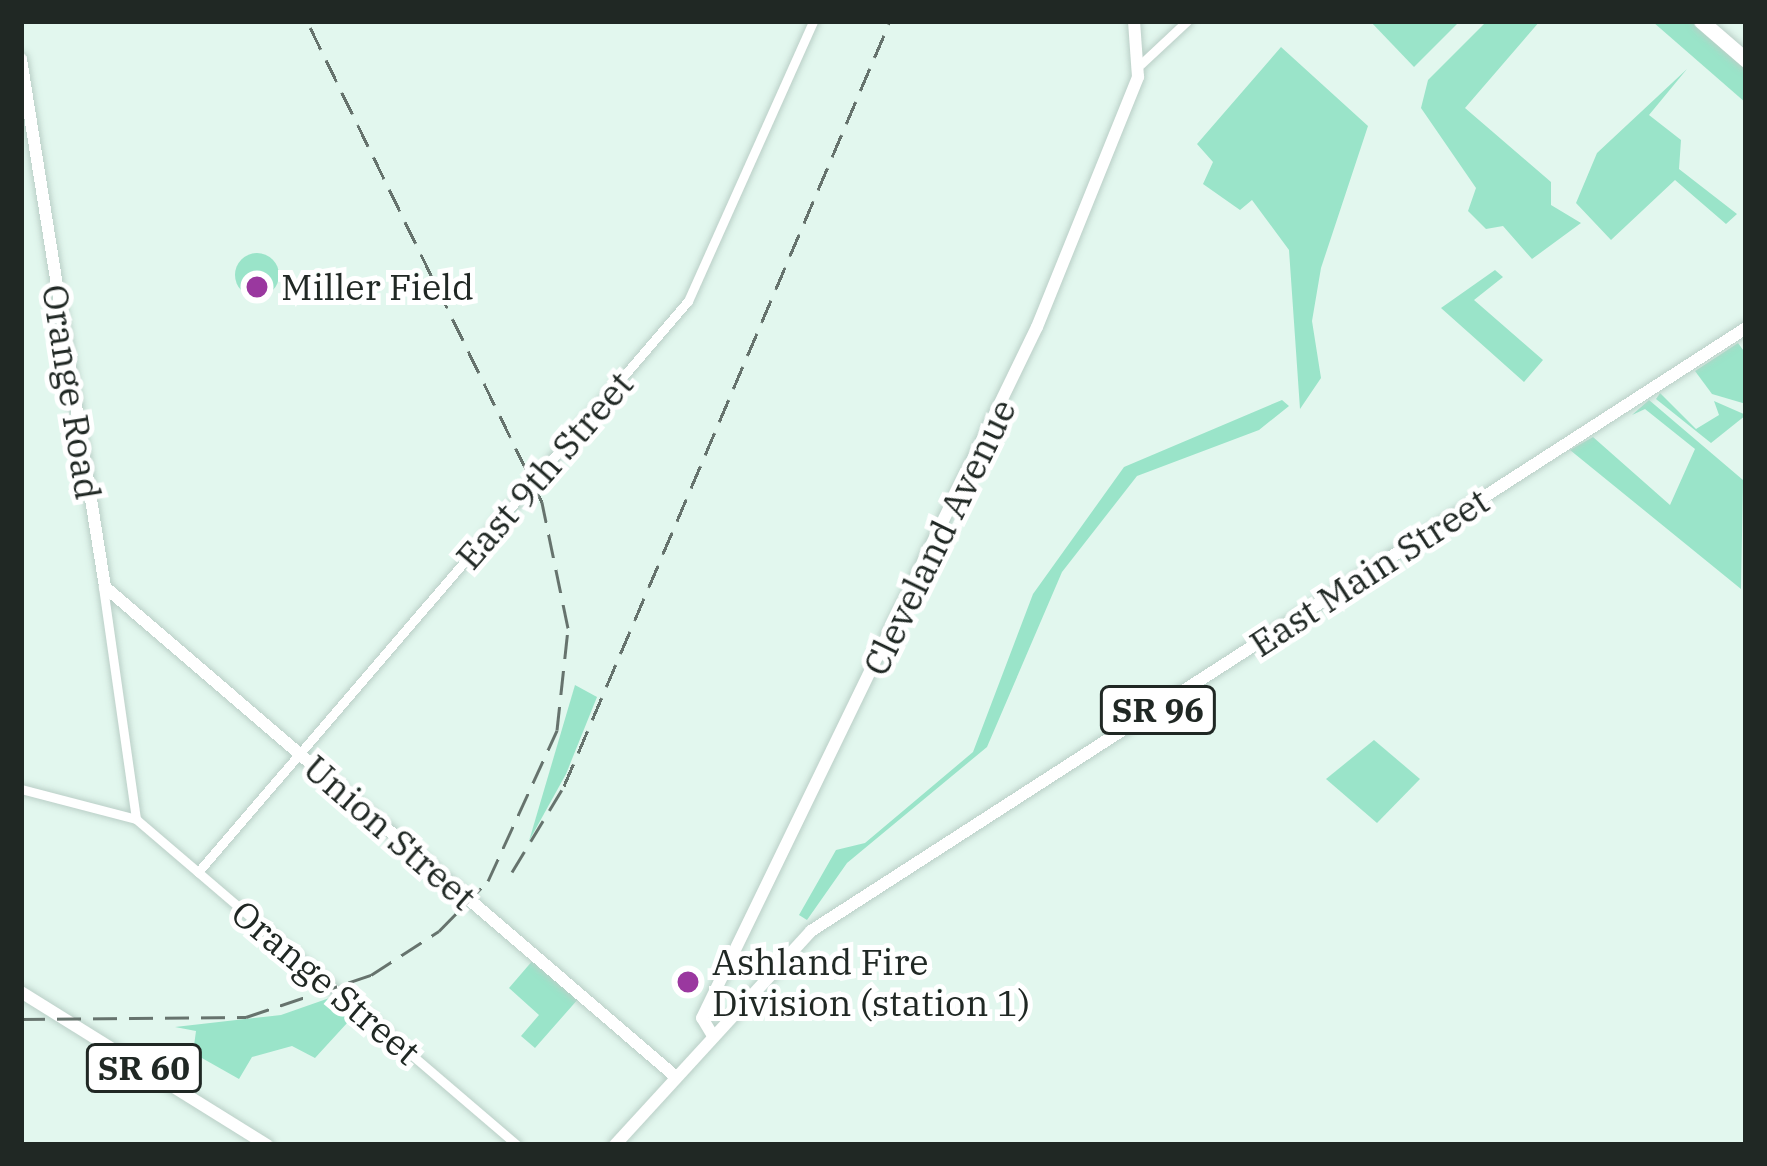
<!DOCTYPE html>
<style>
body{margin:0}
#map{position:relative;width:1767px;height:1166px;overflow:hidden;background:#e2f7ee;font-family:"IBM Plex Serif",serif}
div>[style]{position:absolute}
.green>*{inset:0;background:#9ae4c9}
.round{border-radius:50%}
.roads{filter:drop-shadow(0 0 3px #bacfc7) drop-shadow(0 0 3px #bacfc7)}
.minor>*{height:9px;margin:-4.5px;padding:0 4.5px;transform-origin:4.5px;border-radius:4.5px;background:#fff}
.major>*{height:12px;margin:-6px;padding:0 6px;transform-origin:6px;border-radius:6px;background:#fff}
.highway>*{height:15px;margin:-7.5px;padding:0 7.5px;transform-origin:7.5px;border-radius:7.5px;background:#fff}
.rail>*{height:3px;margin-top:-1.5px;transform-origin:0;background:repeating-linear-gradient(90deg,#66736d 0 24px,transparent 0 36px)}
.dots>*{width:33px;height:33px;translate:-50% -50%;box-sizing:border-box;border:6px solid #fff;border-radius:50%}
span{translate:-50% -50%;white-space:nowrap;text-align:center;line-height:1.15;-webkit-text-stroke:10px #fff;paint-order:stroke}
.shield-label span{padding:3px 9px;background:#fff;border:3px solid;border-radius:9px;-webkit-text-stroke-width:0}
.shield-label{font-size:33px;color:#202824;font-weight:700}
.poi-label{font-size:36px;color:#202824}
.left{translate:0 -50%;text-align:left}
.street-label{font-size:36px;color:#202824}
.frame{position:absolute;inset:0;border:24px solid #202824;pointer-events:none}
</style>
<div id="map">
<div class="green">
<i style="clip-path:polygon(1370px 21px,1460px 21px,1414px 67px)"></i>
<i style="clip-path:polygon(1487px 21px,1540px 21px,1465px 108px,1551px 182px,1551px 205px,1581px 223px,1532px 259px,1503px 226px,1486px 229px,1468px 211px,1476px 188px,1421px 108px,1428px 80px)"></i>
<i style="clip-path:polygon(1699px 21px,1746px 61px,1746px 103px,1653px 22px)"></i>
<i style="clip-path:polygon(1281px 47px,1368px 126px,1321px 268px,1312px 321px,1321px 378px,1300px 409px,1289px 250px,1252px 200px,1240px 210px,1203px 184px,1213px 162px,1197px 144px)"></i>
<i style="clip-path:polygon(1687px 69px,1649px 115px,1681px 140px,1679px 169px,1737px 214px,1726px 224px,1675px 180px,1611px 240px,1576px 203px,1597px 153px)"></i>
<i class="round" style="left:235px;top:253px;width:44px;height:44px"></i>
<i style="clip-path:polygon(1495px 270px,1503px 277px,1474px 300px,1543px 360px,1524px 382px,1441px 308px)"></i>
<i style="clip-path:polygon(1738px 343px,1746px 354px,1746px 404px,1712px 394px,1695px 371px)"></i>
<i style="clip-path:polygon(1660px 393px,1696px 429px,1719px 415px,1714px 401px,1746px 415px,1711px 443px,1656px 399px)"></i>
<i style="clip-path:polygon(1282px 400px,1289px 406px,1259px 430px,1137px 476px,1062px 572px,987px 747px,847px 863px,807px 920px,799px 915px,836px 850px,865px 843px,973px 752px,1033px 594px,1124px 467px)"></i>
<i style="clip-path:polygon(1649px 400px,1743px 480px,1741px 589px,1570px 450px,1593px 437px,1670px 505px,1695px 449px,1645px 409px,1632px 415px)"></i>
<i style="clip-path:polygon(575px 685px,597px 697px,566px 774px,529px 841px)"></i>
<i style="clip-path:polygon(1374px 740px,1420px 779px,1377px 823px,1326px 779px)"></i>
<i style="clip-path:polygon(534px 959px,579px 998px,535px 1048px,521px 1036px,539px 1015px,509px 988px)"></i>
<i style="clip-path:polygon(338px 995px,359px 1010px,315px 1058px,292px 1046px,252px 1057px,239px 1079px,193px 1053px,196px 1031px,175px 1027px,281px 1015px)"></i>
</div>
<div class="roads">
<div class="minor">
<i style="left:1141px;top:64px;width:63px;rotate:-43.1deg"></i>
<i style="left:103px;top:587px;width:234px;rotate:81.9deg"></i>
<i style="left:21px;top:789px;width:119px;rotate:14.6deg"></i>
<i style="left:136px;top:819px;width:501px;rotate:40.55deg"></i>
<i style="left:198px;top:872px;width:752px;rotate:-49.37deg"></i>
<i style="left:688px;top:301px;width:307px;rotate:-65.9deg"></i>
</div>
<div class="major">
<i style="left:21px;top:59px;width:535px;rotate:80.96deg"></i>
<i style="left:105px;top:587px;width:752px;rotate:40.63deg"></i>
<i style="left:21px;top:992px;width:290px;rotate:31.9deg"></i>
<i style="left:713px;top:1036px;width:21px;rotate:-121deg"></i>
<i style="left:702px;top:1018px;width:768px;rotate:-64.14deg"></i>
<i style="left:1037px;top:327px;width:270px;rotate:-68deg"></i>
<i style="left:1138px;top:77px;width:56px;rotate:-94.1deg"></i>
<i style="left:615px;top:1145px;width:290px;rotate:-47.5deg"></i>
<i style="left:811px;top:931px;width:1113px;rotate:-32.82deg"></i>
</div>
<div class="highway">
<i style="left:1701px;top:21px;width:60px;rotate:40.9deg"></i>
</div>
</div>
<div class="rail">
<i style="left:512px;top:872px;width:100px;rotate:-58.8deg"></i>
<i style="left:564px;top:786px;width:832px;rotate:-66.92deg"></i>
<i style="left:21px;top:1019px;width:225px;rotate:-0.5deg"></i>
<i style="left:246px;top:1017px;width:132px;rotate:-18.6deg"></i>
<i style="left:371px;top:975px;width:81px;rotate:-32.9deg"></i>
<i style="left:439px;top:931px;width:70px;rotate:-45.6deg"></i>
<i style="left:488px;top:881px;width:166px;rotate:-65.4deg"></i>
<i style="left:557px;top:730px;width:103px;rotate:-83.8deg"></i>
<i style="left:568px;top:628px;width:129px;rotate:-101.7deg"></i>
<i style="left:542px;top:502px;width:535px;rotate:-116.04deg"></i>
</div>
<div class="dots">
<i style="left:257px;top:287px;background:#9a389f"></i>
<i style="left:688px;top:982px;background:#9a389f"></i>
</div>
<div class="shield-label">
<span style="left:1158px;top:710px">SR 96</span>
<span style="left:144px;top:1068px">SR 60</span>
</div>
<div class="poi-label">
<span class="left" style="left:281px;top:287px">Miller Field</span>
<span class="left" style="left:712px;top:982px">Ashland Fire<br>Division (station 1)</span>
</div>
<div class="street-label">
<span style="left:72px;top:392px;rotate:81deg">Orange Road</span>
<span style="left:544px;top:470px;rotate:-49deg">East 9th Street</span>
<span style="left:939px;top:537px;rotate:-64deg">Cleveland Avenue</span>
<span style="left:1369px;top:572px;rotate:-33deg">East Main Street</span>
<span style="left:390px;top:832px;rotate:41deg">Union Street</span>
<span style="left:326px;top:982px;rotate:40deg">Orange Street</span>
</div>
<div class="frame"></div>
</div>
